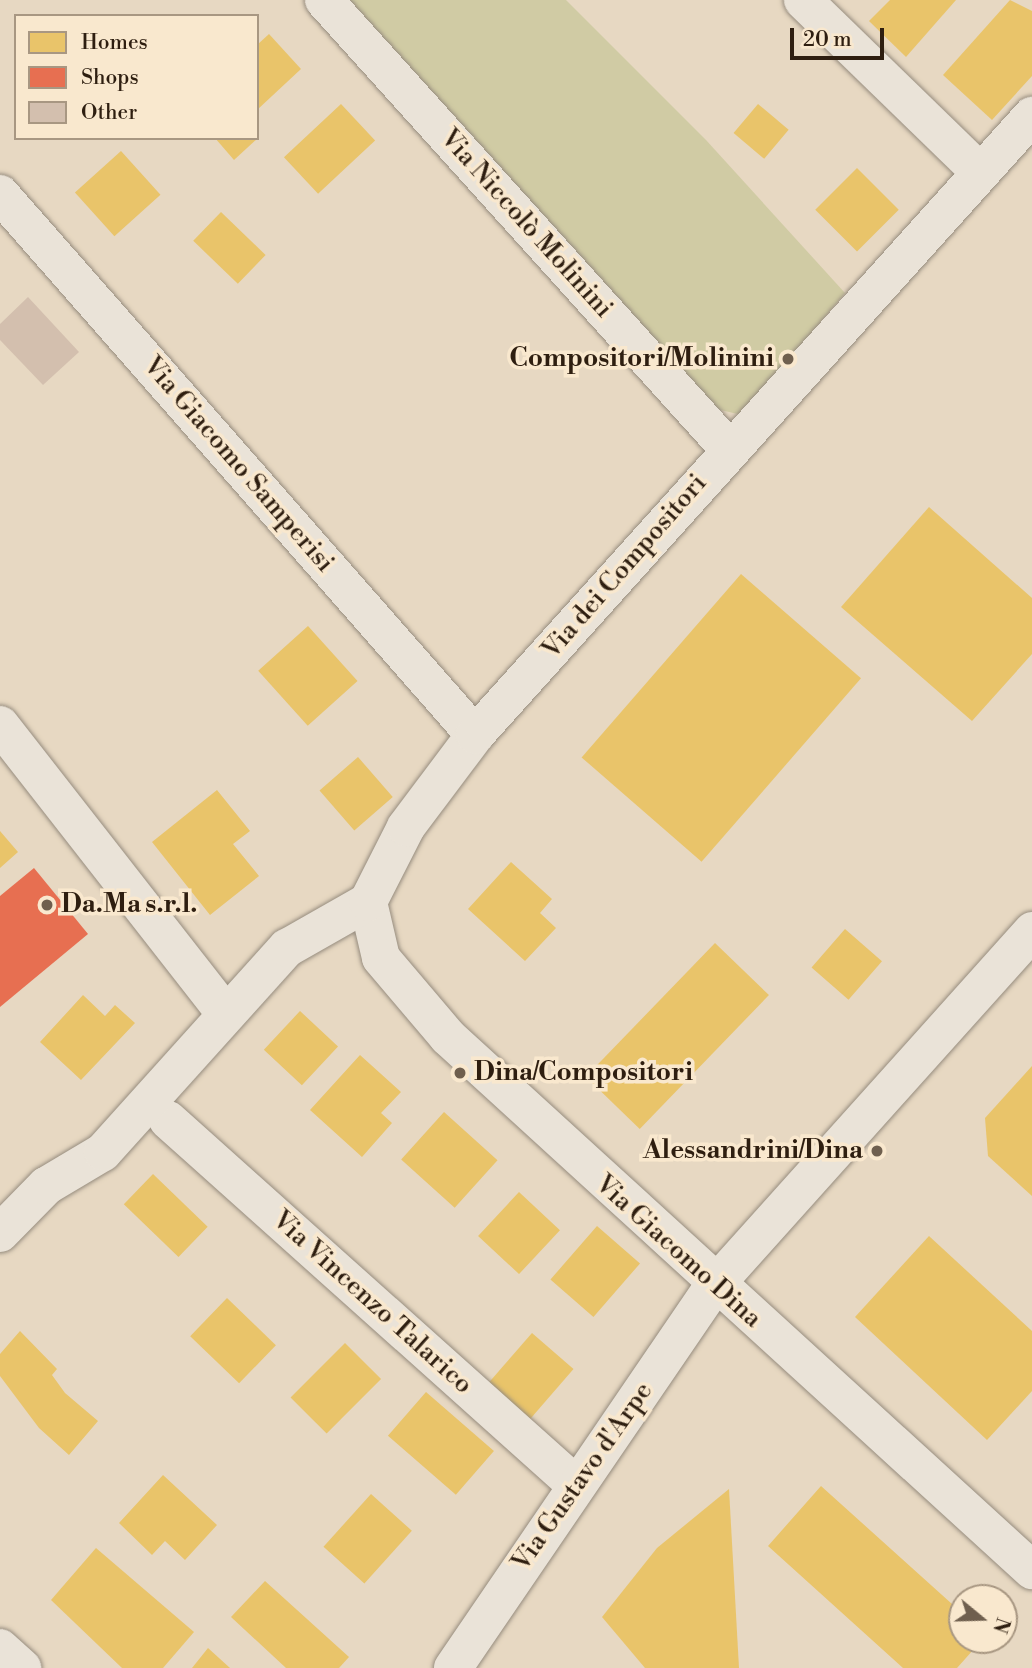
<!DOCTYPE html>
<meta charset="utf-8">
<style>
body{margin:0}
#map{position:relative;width:1032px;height:1668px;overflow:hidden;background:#e7d8c2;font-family:"Libre Bodoni",serif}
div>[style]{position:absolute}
.green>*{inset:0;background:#d0cba4}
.homes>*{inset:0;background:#e9c46a;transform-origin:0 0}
.shops>*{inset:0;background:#e76f51}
.building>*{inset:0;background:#d3bfae}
.roads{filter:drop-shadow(0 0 2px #968c7e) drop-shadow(0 0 2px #968c7e)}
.minor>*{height:38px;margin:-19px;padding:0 19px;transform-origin:19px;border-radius:19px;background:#eae3d8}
.dots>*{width:19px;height:19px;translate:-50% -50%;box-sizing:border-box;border:4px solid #f9e8ce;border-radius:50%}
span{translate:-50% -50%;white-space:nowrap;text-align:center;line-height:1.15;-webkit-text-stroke:7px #f9e8ce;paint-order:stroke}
.street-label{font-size:26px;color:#2e1e10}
.poi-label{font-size:26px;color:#2e1e10;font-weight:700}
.right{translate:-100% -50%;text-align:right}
.left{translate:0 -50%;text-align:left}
.legend{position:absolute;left:14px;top:14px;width:245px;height:126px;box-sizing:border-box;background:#f9e8ce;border:2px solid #a89782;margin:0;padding:9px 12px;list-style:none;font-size:21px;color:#2e1e10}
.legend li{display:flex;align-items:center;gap:14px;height:35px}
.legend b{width:35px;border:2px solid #a89782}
.north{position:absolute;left:948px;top:1584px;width:70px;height:70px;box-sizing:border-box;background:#f9e8ce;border:2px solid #a89782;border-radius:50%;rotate:109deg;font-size:19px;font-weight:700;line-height:28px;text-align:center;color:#2e1e10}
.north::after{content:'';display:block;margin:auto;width:24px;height:32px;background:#6f5f4e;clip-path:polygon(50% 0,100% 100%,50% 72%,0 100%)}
.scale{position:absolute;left:790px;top:28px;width:94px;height:32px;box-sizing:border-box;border:4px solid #2e1e10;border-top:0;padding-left:9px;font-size:21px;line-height:24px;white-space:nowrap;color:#2e1e10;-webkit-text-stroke:5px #f9e8ce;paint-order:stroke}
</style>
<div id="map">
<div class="green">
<i style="clip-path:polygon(350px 0,566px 0,706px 140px,845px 293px,742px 415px,712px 408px)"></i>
</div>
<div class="homes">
<i style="clip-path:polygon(890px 0,956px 0,906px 57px,869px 21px)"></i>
<i style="clip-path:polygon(1010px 0,1032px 11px,1032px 76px,992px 120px,943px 75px)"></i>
<i style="clip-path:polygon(269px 34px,301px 69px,257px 110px,257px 45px)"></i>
<i style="left:341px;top:104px;width:50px;height:78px;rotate:47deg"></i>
<i style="left:758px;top:104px;width:40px;height:38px;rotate:40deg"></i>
<i style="clip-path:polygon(215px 138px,258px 138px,234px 160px)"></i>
<i style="left:121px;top:151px;width:59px;height:62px;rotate:48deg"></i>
<i style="left:857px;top:168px;width:59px;height:59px;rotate:45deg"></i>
<i style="left:221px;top:212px;width:62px;height:40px;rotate:44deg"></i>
<i style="clip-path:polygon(929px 507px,1032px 598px,1032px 654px,972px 721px,841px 607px)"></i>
<i style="left:741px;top:574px;width:159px;height:243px;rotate:41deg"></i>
<i style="left:308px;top:626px;width:74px;height:67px;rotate:48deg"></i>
<i style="left:358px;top:757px;width:53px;height:51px;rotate:49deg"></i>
<i style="clip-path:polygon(217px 790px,250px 831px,233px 844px,259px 876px,210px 915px,152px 842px)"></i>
<i style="clip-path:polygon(0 831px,18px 852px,0 868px)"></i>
<i style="clip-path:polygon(511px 862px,552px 899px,540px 913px,556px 928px,525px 961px,468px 909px)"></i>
<i style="left:845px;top:929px;width:49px;height:51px;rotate:41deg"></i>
<i style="left:715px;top:943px;width:75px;height:186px;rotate:44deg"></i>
<i style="clip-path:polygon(83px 995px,105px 1016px,115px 1005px,135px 1023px,81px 1080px,40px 1042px)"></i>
<i style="left:300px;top:1011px;width:52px;height:53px;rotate:43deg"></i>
<i style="clip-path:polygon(360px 1055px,401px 1092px,381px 1113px,392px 1123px,362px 1157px,310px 1110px)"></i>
<i style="clip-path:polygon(1032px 1066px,1032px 1196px,988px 1156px,985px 1118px)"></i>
<i style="left:444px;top:1112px;width:72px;height:64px;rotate:42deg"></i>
<i style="left:153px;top:1174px;width:76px;height:42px;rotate:44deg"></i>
<i style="left:519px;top:1192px;width:56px;height:60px;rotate:43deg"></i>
<i style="left:597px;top:1226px;width:57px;height:71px;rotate:41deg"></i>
<i style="clip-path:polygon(929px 1236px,1032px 1331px,1032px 1391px,987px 1440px,855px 1317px)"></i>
<i style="left:227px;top:1298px;width:68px;height:53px;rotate:44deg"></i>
<i style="clip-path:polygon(20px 1331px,57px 1369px,52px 1375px,65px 1393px,98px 1421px,69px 1455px,39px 1428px,0 1376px,0 1354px)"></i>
<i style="left:532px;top:1333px;width:55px;height:66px;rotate:41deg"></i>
<i style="left:345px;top:1343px;width:51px;height:77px;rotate:45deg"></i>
<i style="left:426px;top:1392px;width:90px;height:58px;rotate:41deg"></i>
<i style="clip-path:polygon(163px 1475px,217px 1525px,185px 1560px,165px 1541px,152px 1555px,119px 1523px)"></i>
<i style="clip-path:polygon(821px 1486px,962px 1613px,962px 1640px,982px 1640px,957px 1668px,903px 1668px,768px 1546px)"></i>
<i style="clip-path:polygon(729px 1489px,739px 1668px,645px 1668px,602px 1617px,657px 1548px)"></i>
<i style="left:371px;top:1494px;width:55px;height:71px;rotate:42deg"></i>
<i style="clip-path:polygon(96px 1548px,194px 1632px,163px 1668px,122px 1668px,51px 1600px)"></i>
<i style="clip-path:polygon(265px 1581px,349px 1657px,339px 1668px,286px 1668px,231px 1617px)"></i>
<i style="clip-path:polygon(208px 1648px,230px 1668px,192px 1668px)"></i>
</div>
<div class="shops">
<i style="clip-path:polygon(34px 868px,88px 934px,0 1007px,0 896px)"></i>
</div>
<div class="building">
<i style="clip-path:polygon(28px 297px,79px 352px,43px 385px,0 340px,0 324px)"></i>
</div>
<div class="roads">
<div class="minor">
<i style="left:324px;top:0;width:605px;rotate:47.95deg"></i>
<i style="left:803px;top:0;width:247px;rotate:44.2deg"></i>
<i style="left:0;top:194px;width:720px;rotate:48.72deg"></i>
<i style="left:0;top:725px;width:364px;rotate:52deg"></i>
<i style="left:368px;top:902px;width:57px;rotate:76.9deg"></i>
<i style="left:381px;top:958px;width:104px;rotate:49.7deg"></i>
<i style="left:448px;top:1037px;width:791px;rotate:42.39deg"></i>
<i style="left:168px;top:1120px;width:547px;rotate:41.82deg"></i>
<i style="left:0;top:1233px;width:66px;rotate:-45.6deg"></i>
<i style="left:46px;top:1186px;width:66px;rotate:-30.8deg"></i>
<i style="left:103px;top:1152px;width:275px;rotate:-48deg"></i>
<i style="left:287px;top:948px;width:93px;rotate:-29.6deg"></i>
<i style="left:368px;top:902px;width:84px;rotate:-63.1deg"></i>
<i style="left:406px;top:827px;width:115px;rotate:-53.1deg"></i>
<i style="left:475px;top:735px;width:833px;rotate:-48.02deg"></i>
<i style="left:0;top:1648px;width:30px;rotate:42deg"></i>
<i style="left:453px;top:1668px;width:463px;rotate:-55.7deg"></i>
<i style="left:714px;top:1286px;width:477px;rotate:-48.1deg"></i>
</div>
</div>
<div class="dots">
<i style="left:788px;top:359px;background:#6f5f4e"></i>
<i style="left:47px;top:905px;background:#6f5f4e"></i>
<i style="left:460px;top:1073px;background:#6f5f4e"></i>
<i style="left:877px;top:1151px;background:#6f5f4e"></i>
</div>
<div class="street-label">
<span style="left:526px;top:224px;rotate:48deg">Via Niccolò Molinini</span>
<span style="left:238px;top:465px;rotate:49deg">Via Giacomo Samperisi</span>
<span style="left:625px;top:567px;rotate:-49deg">Via dei Compositori</span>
<span style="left:678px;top:1252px;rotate:42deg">Via Giacomo Dina</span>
<span style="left:372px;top:1303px;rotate:42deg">Via Vincenzo Talarico</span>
<span style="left:583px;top:1477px;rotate:-55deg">Via Gustavo d'Arpe</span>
</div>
<div class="poi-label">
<span class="right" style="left:774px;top:359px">Compositori/Molinini</span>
<span class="left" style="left:61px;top:905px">Da.Ma s.r.l.</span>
<span class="left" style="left:474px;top:1073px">Dina/Compositori</span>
<span class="right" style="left:863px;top:1151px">Alessandrini/Dina</span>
</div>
<ul class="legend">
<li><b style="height:19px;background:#e9c46a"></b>Homes</li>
<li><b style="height:19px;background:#e76f51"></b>Shops</li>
<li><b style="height:19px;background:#d3bfae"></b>Other</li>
</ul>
<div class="north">N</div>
<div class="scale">20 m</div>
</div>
